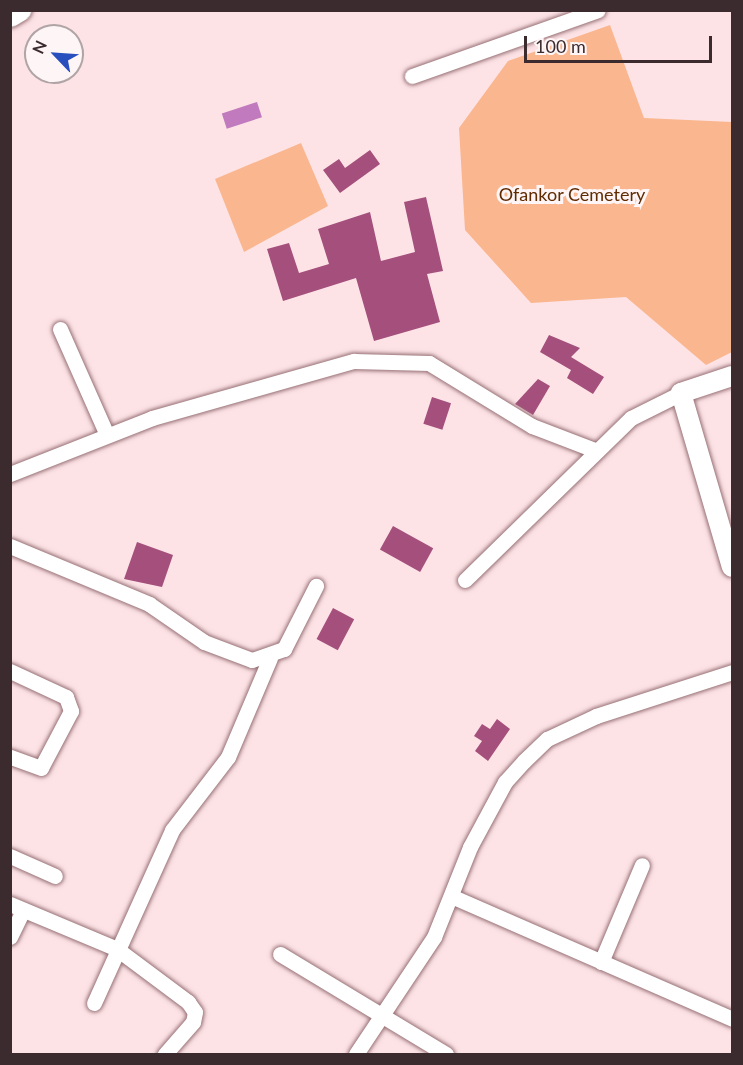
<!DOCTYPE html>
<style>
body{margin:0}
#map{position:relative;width:743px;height:1065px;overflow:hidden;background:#fde3e6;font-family:Lato,sans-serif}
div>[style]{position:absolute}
.green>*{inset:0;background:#fab68e}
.water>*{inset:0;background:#c07abd;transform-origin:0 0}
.building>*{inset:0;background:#a44f7c;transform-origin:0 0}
.roads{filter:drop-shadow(0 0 2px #967075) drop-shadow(0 0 2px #967075)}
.minor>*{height:15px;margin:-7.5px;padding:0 7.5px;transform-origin:7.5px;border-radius:7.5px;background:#fff}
.tertiary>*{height:20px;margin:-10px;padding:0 10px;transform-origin:10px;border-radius:10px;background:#fff}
.secondary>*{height:21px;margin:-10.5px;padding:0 10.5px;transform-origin:10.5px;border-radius:10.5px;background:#fff}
span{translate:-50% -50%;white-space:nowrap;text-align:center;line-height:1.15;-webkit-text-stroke:6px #fef5f6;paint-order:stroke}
.park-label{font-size:18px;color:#602b00}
.frame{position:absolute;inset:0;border:12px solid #3c2b2e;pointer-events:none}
.north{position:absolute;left:24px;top:24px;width:60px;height:60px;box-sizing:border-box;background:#fef5f6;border:2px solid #b0a4a6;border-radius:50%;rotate:295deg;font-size:16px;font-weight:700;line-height:24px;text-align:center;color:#3c2b2e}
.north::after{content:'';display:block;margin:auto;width:21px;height:27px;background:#294fbe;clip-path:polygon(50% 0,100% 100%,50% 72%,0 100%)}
.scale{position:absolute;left:524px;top:36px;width:188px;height:27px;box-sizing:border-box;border:3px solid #3c2b2e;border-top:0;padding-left:8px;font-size:18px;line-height:21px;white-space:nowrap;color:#3c2b2e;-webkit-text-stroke:4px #fef5f6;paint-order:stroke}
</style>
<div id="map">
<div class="green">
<i style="clip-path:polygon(610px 25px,644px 118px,732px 122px,732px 352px,706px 365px,626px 297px,531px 303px,465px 230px,459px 128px,508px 61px)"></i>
<i style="clip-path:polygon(301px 143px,328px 206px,244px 252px,215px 179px)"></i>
</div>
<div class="water">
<i style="left:257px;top:102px;width:16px;height:37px;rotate:72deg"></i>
</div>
<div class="building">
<i style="clip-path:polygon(370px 150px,380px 164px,340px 193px,323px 170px,339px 159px,345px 168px)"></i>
<i style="clip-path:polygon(426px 197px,443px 271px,427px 274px,440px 322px,374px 341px,356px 278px,283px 301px,267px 249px,289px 243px,299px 273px,329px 264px,318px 229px,370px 212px,381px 261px,415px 252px,404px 202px)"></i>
<i style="clip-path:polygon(549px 335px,580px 348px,571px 357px,604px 377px,593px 394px,567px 378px,571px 370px,540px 352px)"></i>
<i style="clip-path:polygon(538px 379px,550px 386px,533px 415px,515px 404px)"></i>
<i style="left:432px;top:397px;width:20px;height:28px;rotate:18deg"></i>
<i style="left:393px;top:526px;width:46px;height:27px;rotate:29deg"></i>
<i style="clip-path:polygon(137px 542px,173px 555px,162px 587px,124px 579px)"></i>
<i style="left:333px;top:608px;width:24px;height:35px;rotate:28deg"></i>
<i style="clip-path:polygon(497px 719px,510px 729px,488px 761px,475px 751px,482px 741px,474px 736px,482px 724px,490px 729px)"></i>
</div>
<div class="roads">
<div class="minor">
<i style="left:412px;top:76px;width:197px;rotate:-19.5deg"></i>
<i style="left:60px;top:329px;width:116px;rotate:66.1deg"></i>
<i style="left:10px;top:474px;width:153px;rotate:-21.5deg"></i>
<i style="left:152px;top:418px;width:210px;rotate:-15.8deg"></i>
<i style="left:354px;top:361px;width:75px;rotate:1.5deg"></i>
<i style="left:429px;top:363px;width:121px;rotate:31.5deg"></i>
<i style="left:532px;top:426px;width:67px;rotate:20.9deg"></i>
<i style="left:10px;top:546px;width:151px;rotate:22.6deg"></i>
<i style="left:149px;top:604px;width:67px;rotate:34.6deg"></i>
<i style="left:204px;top:642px;width:51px;rotate:20.6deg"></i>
<i style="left:252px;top:660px;width:34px;rotate:-19deg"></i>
<i style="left:284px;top:649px;width:71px;rotate:-63.1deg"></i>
<i style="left:465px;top:580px;width:232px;rotate:-44.3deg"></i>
<i style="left:631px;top:418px;width:56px;rotate:-26.6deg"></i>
<i style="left:10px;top:671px;width:62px;rotate:24.9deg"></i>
<i style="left:66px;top:697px;width:15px;rotate:70deg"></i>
<i style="left:71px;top:711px;width:64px;rotate:117.8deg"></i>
<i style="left:41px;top:768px;width:33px;rotate:-160deg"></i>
<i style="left:10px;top:856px;width:49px;rotate:24deg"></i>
<i style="left:451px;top:896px;width:307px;rotate:23.6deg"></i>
<i style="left:10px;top:904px;width:116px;rotate:22.8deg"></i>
<i style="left:117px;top:949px;width:89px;rotate:36.7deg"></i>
<i style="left:188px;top:1002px;width:12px;rotate:55deg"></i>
<i style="left:195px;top:1012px;width:10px;rotate:101deg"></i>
<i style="left:193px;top:1022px;width:43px;rotate:131.2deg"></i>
<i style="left:10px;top:937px;width:30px;rotate:-64deg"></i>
<i style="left:280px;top:954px;width:194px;rotate:31.1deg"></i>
<i style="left:601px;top:962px;width:105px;rotate:-67.1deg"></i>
<i style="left:94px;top:1003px;width:190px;rotate:-65.7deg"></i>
<i style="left:172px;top:830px;width:92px;rotate:-52.5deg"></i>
<i style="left:228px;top:757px;width:108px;rotate:-67deg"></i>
<i style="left:356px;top:1054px;width:141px;rotate:-56.3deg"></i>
<i style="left:434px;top:937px;width:97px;rotate:-68.2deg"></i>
<i style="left:470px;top:847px;width:74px;rotate:-61.7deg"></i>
<i style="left:505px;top:782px;width:28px;rotate:-48deg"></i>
<i style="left:524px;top:761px;width:32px;rotate:-44deg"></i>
<i style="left:547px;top:739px;width:54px;rotate:-25.1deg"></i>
<i style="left:596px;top:716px;width:143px;rotate:-17.9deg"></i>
</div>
<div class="tertiary">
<i style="left:732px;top:376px;width:54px;rotate:161.6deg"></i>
<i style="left:681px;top:393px;width:181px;rotate:73.7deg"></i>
</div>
<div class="secondary">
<i style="left:10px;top:16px;width:12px;rotate:-31deg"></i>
</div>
</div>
<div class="park-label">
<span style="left:572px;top:194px">Ofankor Cemetery</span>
</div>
<div class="frame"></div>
<div class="north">N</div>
<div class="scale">100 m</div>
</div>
